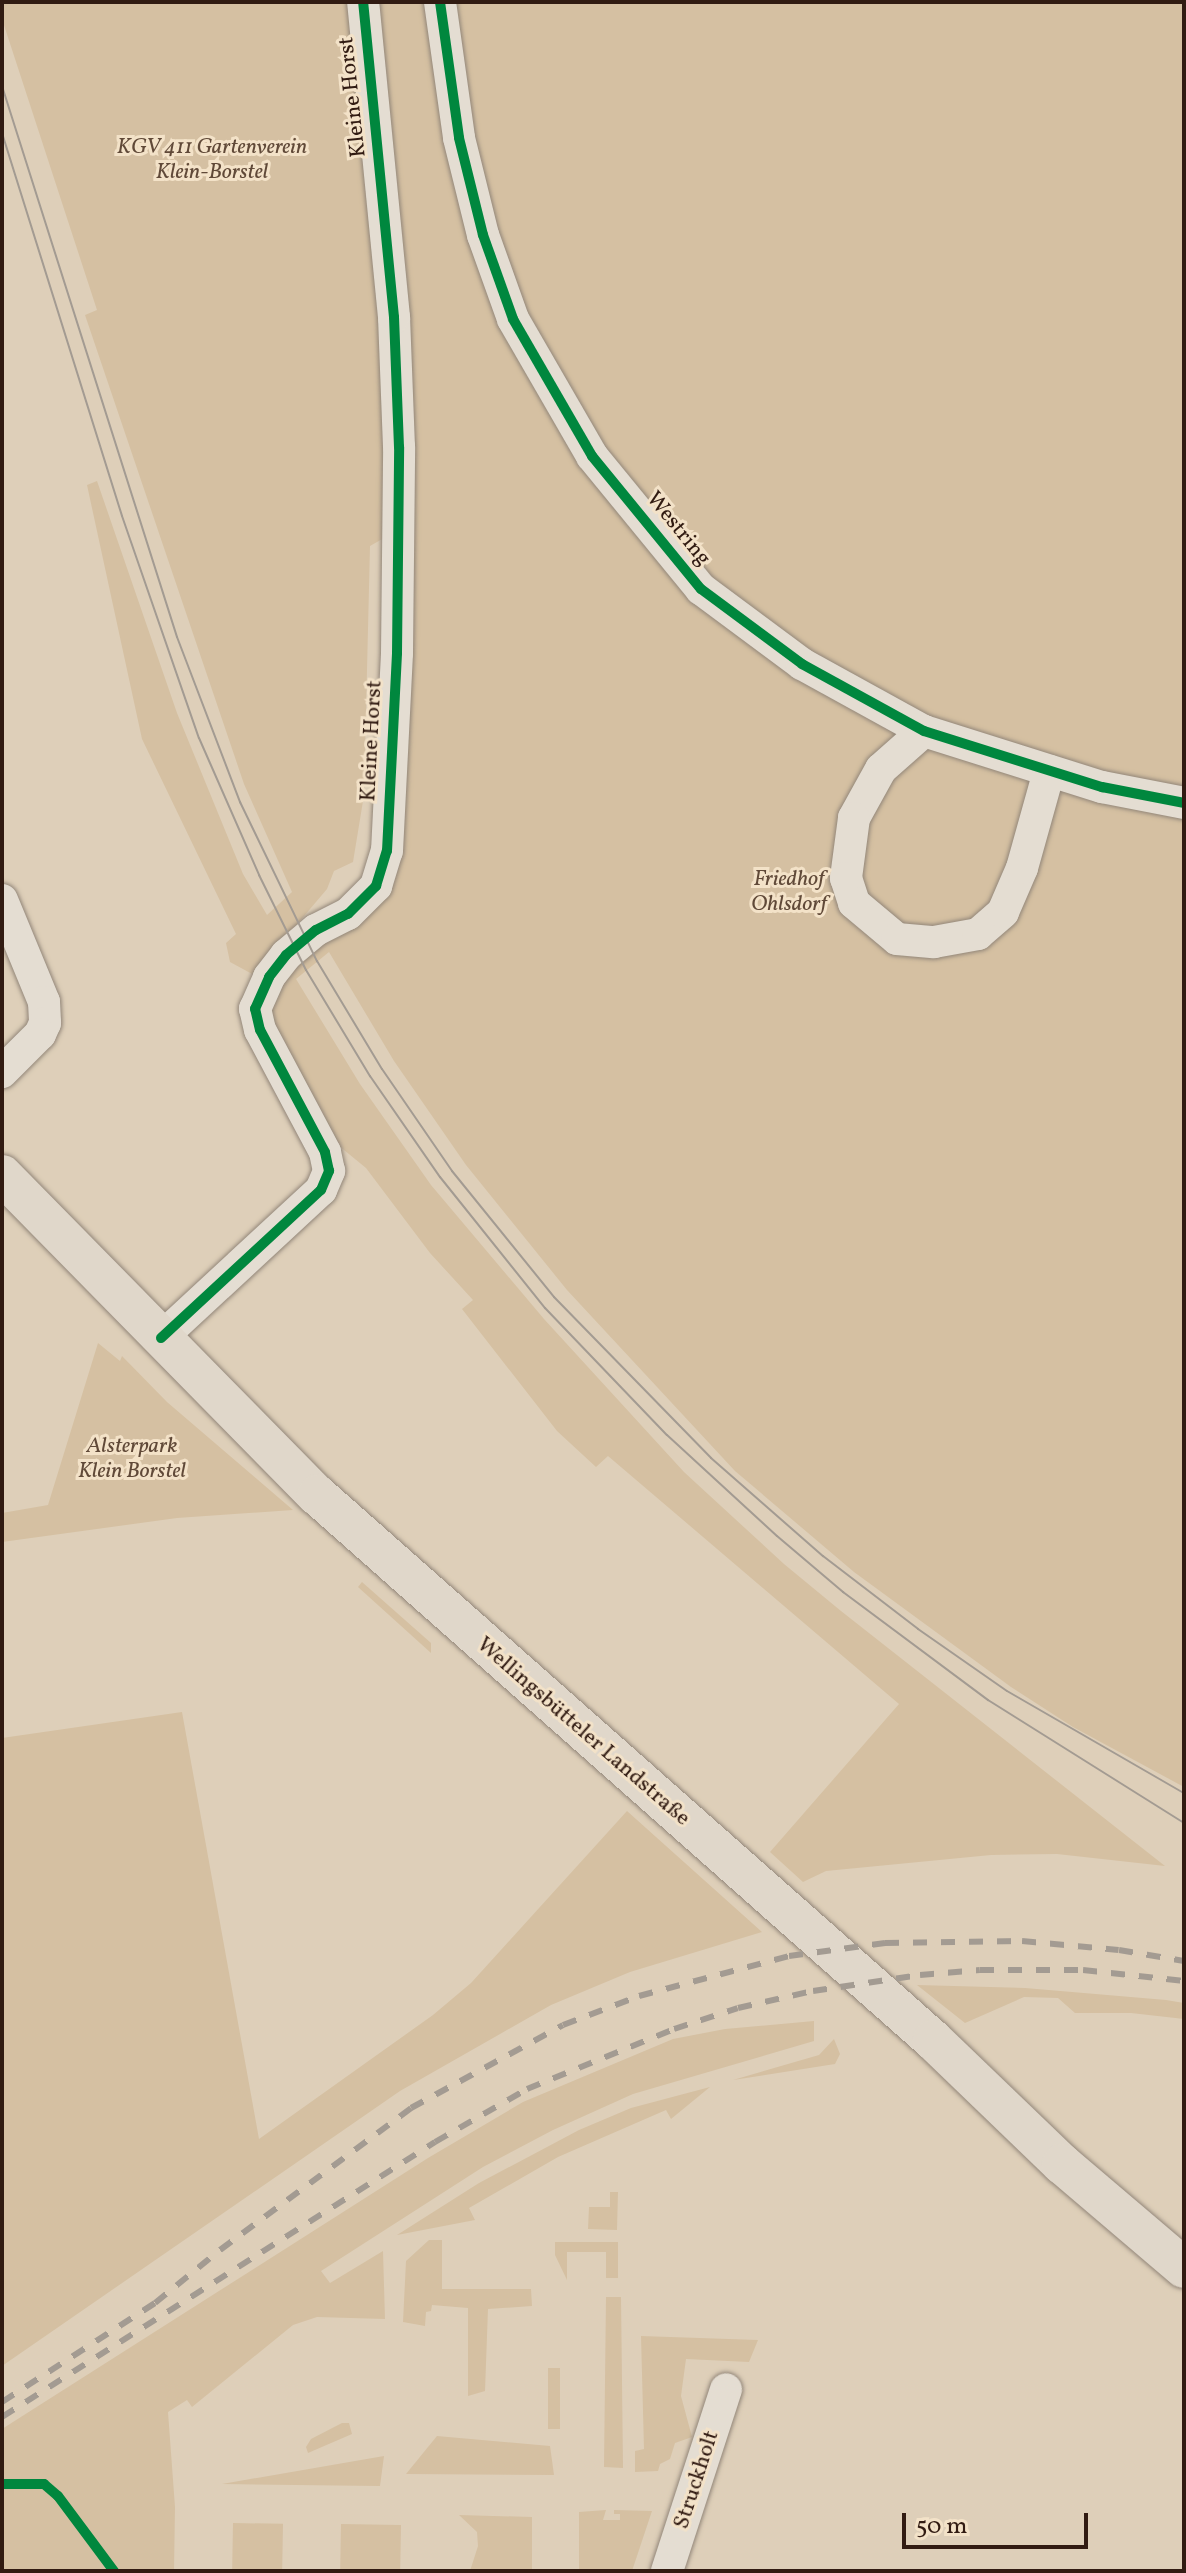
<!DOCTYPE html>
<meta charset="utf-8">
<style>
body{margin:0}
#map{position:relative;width:1186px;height:2573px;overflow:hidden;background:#decfb9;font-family:Vollkorn,serif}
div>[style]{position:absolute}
.green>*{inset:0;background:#d5c0a2;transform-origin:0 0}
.roads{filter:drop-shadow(0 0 2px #928679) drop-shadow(0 0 2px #928679)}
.minor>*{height:32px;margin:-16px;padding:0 16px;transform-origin:16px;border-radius:16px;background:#e4ddd2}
.major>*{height:40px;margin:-20px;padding:0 20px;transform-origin:20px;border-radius:20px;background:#e0d7ca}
.tram>*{height:2px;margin:-1px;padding:0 1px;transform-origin:1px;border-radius:1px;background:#a39b92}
.rail>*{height:6px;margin-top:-3px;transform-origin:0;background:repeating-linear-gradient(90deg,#a39b92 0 14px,transparent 0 28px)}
.cycleway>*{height:10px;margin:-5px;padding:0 5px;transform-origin:5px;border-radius:5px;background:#00873e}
span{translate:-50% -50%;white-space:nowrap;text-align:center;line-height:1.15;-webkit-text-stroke:6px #f3e2c8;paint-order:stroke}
.street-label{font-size:22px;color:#311b12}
.park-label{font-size:22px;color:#604938;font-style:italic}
.frame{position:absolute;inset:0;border:4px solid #311b12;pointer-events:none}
.scale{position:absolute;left:902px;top:2513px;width:186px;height:36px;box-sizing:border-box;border:4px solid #311b12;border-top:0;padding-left:10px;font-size:24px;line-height:28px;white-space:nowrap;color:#311b12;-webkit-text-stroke:6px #f3e2c8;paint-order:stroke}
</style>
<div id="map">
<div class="green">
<i style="clip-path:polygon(2px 2px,353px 2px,389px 319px,391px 534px,370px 546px,364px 795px,353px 862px,334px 871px,327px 889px,254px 975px,230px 962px,226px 943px,236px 934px,142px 739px,87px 485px,97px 481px,177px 713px,243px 874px,267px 915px,292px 892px,244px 784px,85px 315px,97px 310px,2px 19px)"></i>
<i style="clip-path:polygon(377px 2px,1184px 2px,1184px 1787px,1073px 1727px,1011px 1687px,854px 1572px,735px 1471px,567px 1290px,466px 1165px,394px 1061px,329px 952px,296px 979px,360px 1084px,431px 1185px,544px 1319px,684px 1472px,784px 1564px,841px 1611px,1165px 1866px,1057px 1854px,991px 1855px,826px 1871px,803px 1882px,770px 1852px,899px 1704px,608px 1456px,596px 1467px,557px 1431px,462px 1309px,473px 1300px,430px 1253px,366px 1168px,333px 1141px,271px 1018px,270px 1001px,279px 982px,395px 854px)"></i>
<i style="clip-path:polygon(98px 1343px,120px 1361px,122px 1356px,167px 1402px,293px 1510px,177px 1518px,2px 1542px,2px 1513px,48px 1505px)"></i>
<i style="clip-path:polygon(362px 1582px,431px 1643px,431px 1653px,358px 1587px)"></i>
<i style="clip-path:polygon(182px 1712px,259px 2139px,433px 2015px,471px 1983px,627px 1811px,762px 1932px,630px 1972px,551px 2005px,400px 2091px,2px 2366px,2px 1738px)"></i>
<i style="clip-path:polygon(917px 1985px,1025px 1988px,1166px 2000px,1184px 2003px,1184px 2019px,1131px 2013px,1075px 2013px,1058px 1998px,1024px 1997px,965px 2023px)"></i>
<i style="clip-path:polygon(814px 2021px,814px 2041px,633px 2094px,553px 2130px,483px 2167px,321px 2271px,330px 2283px,383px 2251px,385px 2319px,317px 2317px,293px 2325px,192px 2407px,187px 2400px,168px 2412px,175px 2507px,174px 2571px,2px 2571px,2px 2429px,428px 2158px,523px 2102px,673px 2039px,725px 2029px)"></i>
<i style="clip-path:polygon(834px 2039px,840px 2054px,835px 2064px,733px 2080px,819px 2055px)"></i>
<i style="clip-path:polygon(710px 2087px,671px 2119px,666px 2110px,558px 2157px,469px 2208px,475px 2220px,397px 2235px,479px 2183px,579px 2130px,631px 2108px)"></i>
<i style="clip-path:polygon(610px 2192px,618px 2192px,617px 2230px,588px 2229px,589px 2207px,610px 2207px)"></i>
<i style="clip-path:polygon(429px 2240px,442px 2240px,442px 2289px,531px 2289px,532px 2306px,488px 2309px,485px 2391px,468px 2396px,468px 2308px,432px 2305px,431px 2311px,426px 2312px,425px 2326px,403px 2322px,406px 2261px)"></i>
<i style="clip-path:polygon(555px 2242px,618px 2242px,618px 2278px,606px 2278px,606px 2252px,567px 2252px,567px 2280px,555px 2255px)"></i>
<i style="clip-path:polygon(606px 2297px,621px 2297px,623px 2468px,604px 2467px)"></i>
<i style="clip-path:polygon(641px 2336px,758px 2340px,749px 2362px,686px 2359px,681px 2396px,692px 2437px,675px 2443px,670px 2459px,660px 2464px,658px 2471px,635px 2472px,635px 2451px,644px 2449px)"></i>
<i style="left:548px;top:2368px;width:12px;height:61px"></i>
<i style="clip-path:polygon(342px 2423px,349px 2423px,352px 2434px,308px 2453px,306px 2447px,311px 2439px)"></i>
<i style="clip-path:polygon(437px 2436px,550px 2446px,554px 2475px,406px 2474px)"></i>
<i style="clip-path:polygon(384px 2456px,380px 2486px,222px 2484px)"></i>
<i style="clip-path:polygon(606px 2510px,603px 2520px,620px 2520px,620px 2514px,614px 2514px,614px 2510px,652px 2511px,632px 2571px,579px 2571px,579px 2512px)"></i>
<i style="clip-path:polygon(459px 2515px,532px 2517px,532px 2571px,470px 2571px,478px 2546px,477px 2532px)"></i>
<i style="left:233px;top:2523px;width:50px;height:48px;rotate:1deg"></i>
<i style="left:341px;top:2524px;width:60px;height:47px;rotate:1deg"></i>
</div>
<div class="roads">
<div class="minor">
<i style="left:440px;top:2px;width:137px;rotate:82deg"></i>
<i style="left:459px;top:138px;width:100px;rotate:76.1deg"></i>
<i style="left:483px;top:235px;width:89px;rotate:70.3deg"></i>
<i style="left:513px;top:319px;width:158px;rotate:60deg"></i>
<i style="left:592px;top:456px;width:172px;rotate:50.7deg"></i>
<i style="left:701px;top:589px;width:126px;rotate:36.6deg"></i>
<i style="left:802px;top:664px;width:139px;rotate:28.8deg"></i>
<i style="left:924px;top:731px;width:187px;rotate:17.5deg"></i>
<i style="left:1102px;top:787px;width:84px;rotate:11deg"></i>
<i style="left:924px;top:731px;width:57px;rotate:138.5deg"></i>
<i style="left:881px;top:769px;width:56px;rotate:118.9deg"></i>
<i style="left:854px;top:818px;width:61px;rotate:97.6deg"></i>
<i style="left:846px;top:878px;width:26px;rotate:72deg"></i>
<i style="left:854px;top:903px;width:56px;rotate:39.9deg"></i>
<i style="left:897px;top:939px;width:37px;rotate:5deg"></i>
<i style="left:934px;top:942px;width:45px;rotate:-10.3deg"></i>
<i style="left:978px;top:934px;width:33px;rotate:-41deg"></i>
<i style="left:1003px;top:912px;width:48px;rotate:-66.6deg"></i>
<i style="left:1022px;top:868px;width:101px;rotate:-74.4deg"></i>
<i style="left:2px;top:900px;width:110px;rotate:67.6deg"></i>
<i style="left:44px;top:1002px;width:21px;rotate:87deg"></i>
<i style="left:45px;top:1023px;width:12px;rotate:114deg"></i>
<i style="left:40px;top:1034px;width:54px;rotate:135deg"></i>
<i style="left:161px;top:1338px;width:218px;rotate:-42.8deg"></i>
<i style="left:321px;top:1190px;width:21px;rotate:-67deg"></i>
<i style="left:329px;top:1171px;width:19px;rotate:-102deg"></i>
<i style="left:325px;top:1152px;width:138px;rotate:-118deg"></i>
<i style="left:260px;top:1030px;width:22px;rotate:-103deg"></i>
<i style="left:255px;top:1009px;width:35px;rotate:-66deg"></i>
<i style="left:269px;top:977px;width:28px;rotate:-52deg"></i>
<i style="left:286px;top:955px;width:39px;rotate:-40deg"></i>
<i style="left:316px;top:930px;width:36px;rotate:-27deg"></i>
<i style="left:348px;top:914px;width:40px;rotate:-45deg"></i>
<i style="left:376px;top:886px;width:37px;rotate:-73deg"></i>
<i style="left:387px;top:851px;width:198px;rotate:-87.1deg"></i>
<i style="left:397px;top:653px;width:206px;rotate:-89.4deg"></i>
<i style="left:399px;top:447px;width:130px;rotate:-92.2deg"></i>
<i style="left:394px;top:317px;width:317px;rotate:-95.6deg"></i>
<i style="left:667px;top:2571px;width:191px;rotate:-72deg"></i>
</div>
<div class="major">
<i style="left:2px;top:1175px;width:449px;rotate:45.5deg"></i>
<i style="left:317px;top:1495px;width:822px;rotate:41.5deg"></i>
<i style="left:933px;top:2040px;width:179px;rotate:43.9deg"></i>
<i style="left:1062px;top:2164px;width:160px;rotate:40.4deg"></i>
</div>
</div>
<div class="tram">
<i style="left:2px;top:86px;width:578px;rotate:72.38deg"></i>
<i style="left:177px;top:637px;width:177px;rotate:69.1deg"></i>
<i style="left:240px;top:802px;width:177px;rotate:64.2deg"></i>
<i style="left:317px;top:961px;width:126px;rotate:59deg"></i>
<i style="left:382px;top:1069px;width:124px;rotate:55.5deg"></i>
<i style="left:452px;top:1171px;width:162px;rotate:51deg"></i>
<i style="left:554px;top:1297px;width:225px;rotate:45.7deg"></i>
<i style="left:711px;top:1458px;width:149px;rotate:41.2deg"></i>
<i style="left:823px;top:1556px;width:120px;rotate:37.5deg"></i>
<i style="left:918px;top:1629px;width:108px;rotate:34.9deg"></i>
<i style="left:1007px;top:1691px;width:204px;rotate:30deg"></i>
<i style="left:2px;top:133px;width:401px;rotate:72.6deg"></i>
<i style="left:122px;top:516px;width:235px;rotate:70.9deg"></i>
<i style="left:199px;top:738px;width:150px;rotate:66.3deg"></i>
<i style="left:259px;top:875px;width:106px;rotate:63.7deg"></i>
<i style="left:306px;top:970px;width:124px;rotate:58.9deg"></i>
<i style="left:370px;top:1076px;width:123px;rotate:55.3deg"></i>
<i style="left:440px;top:1177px;width:168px;rotate:51.3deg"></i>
<i style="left:545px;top:1308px;width:176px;rotate:46.2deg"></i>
<i style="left:667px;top:1435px;width:149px;rotate:42.6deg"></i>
<i style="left:777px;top:1536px;width:87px;rotate:40.3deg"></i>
<i style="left:843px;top:1592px;width:181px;rotate:36.7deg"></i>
<i style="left:988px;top:1700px;width:231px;rotate:32.1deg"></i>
</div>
<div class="rail">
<i style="left:2px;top:2402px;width:182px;rotate:-32.9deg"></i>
<i style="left:155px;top:2303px;width:84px;rotate:-39.2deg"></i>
<i style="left:220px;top:2250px;width:238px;rotate:-36.6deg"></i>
<i style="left:411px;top:2108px;width:173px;rotate:-28.6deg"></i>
<i style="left:563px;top:2025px;width:81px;rotate:-20.9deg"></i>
<i style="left:639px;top:1996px;width:155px;rotate:-14.9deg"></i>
<i style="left:789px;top:1956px;width:97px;rotate:-7.7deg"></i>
<i style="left:885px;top:1943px;width:137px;rotate:-0.8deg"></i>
<i style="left:1022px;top:1941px;width:97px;rotate:5.3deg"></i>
<i style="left:1119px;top:1950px;width:66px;rotate:9.6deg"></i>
<i style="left:2px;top:2417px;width:513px;rotate:-32.42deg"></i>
<i style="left:435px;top:2142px;width:106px;rotate:-29.9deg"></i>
<i style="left:527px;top:2089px;width:159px;rotate:-22.2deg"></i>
<i style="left:674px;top:2029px;width:67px;rotate:-18.2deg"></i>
<i style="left:738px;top:2008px;width:77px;rotate:-12.8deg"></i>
<i style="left:813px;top:1991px;width:108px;rotate:-8.5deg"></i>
<i style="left:920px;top:1975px;width:60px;rotate:-4.8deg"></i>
<i style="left:980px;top:1970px;width:103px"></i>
<i style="left:1083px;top:1970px;width:102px;rotate:6.2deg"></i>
</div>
<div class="cycleway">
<i style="left:440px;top:2px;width:137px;rotate:82deg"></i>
<i style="left:459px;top:138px;width:100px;rotate:76.1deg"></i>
<i style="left:483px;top:235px;width:89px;rotate:70.3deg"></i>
<i style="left:513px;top:319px;width:158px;rotate:60deg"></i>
<i style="left:592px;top:456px;width:172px;rotate:50.7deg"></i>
<i style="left:701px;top:589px;width:126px;rotate:36.6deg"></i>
<i style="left:802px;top:664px;width:139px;rotate:28.8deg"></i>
<i style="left:924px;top:731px;width:187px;rotate:17.5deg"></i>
<i style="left:1102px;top:787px;width:84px;rotate:11deg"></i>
<i style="left:161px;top:1338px;width:218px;rotate:-42.8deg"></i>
<i style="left:321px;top:1190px;width:21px;rotate:-67deg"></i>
<i style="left:329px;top:1171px;width:19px;rotate:-102deg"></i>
<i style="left:325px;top:1152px;width:138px;rotate:-118deg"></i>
<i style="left:260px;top:1030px;width:22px;rotate:-103deg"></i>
<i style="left:255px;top:1009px;width:35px;rotate:-66deg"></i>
<i style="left:269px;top:977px;width:28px;rotate:-52deg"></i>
<i style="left:286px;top:955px;width:39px;rotate:-40deg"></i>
<i style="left:316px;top:930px;width:36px;rotate:-27deg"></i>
<i style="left:348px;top:914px;width:40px;rotate:-45deg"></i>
<i style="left:376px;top:886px;width:37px;rotate:-73deg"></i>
<i style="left:387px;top:851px;width:198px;rotate:-87.1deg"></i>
<i style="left:397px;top:653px;width:206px;rotate:-89.4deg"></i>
<i style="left:399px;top:447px;width:130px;rotate:-92.2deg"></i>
<i style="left:394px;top:317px;width:317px;rotate:-95.6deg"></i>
<i style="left:2px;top:2484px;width:42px"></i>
<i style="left:44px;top:2484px;width:18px;rotate:41deg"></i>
<i style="left:58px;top:2496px;width:94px;rotate:53.3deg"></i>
</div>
<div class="street-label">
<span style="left:353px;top:97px;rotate:-96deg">Kleine Horst</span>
<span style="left:678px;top:529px;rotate:51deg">Westring</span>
<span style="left:372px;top:741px;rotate:-87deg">Kleine Horst</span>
<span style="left:583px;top:1732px;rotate:41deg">Wellingsbütteler Landstraße</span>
<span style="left:697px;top:2480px;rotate:-72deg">Struckholt</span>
</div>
<div class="park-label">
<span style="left:212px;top:160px">KGV 411 Gartenverein<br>Klein-Borstel</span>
<span style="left:789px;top:892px">Friedhof<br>Ohlsdorf</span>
<span style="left:132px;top:1459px">Alsterpark<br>Klein Borstel</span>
</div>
<div class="frame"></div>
<div class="scale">50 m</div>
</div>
